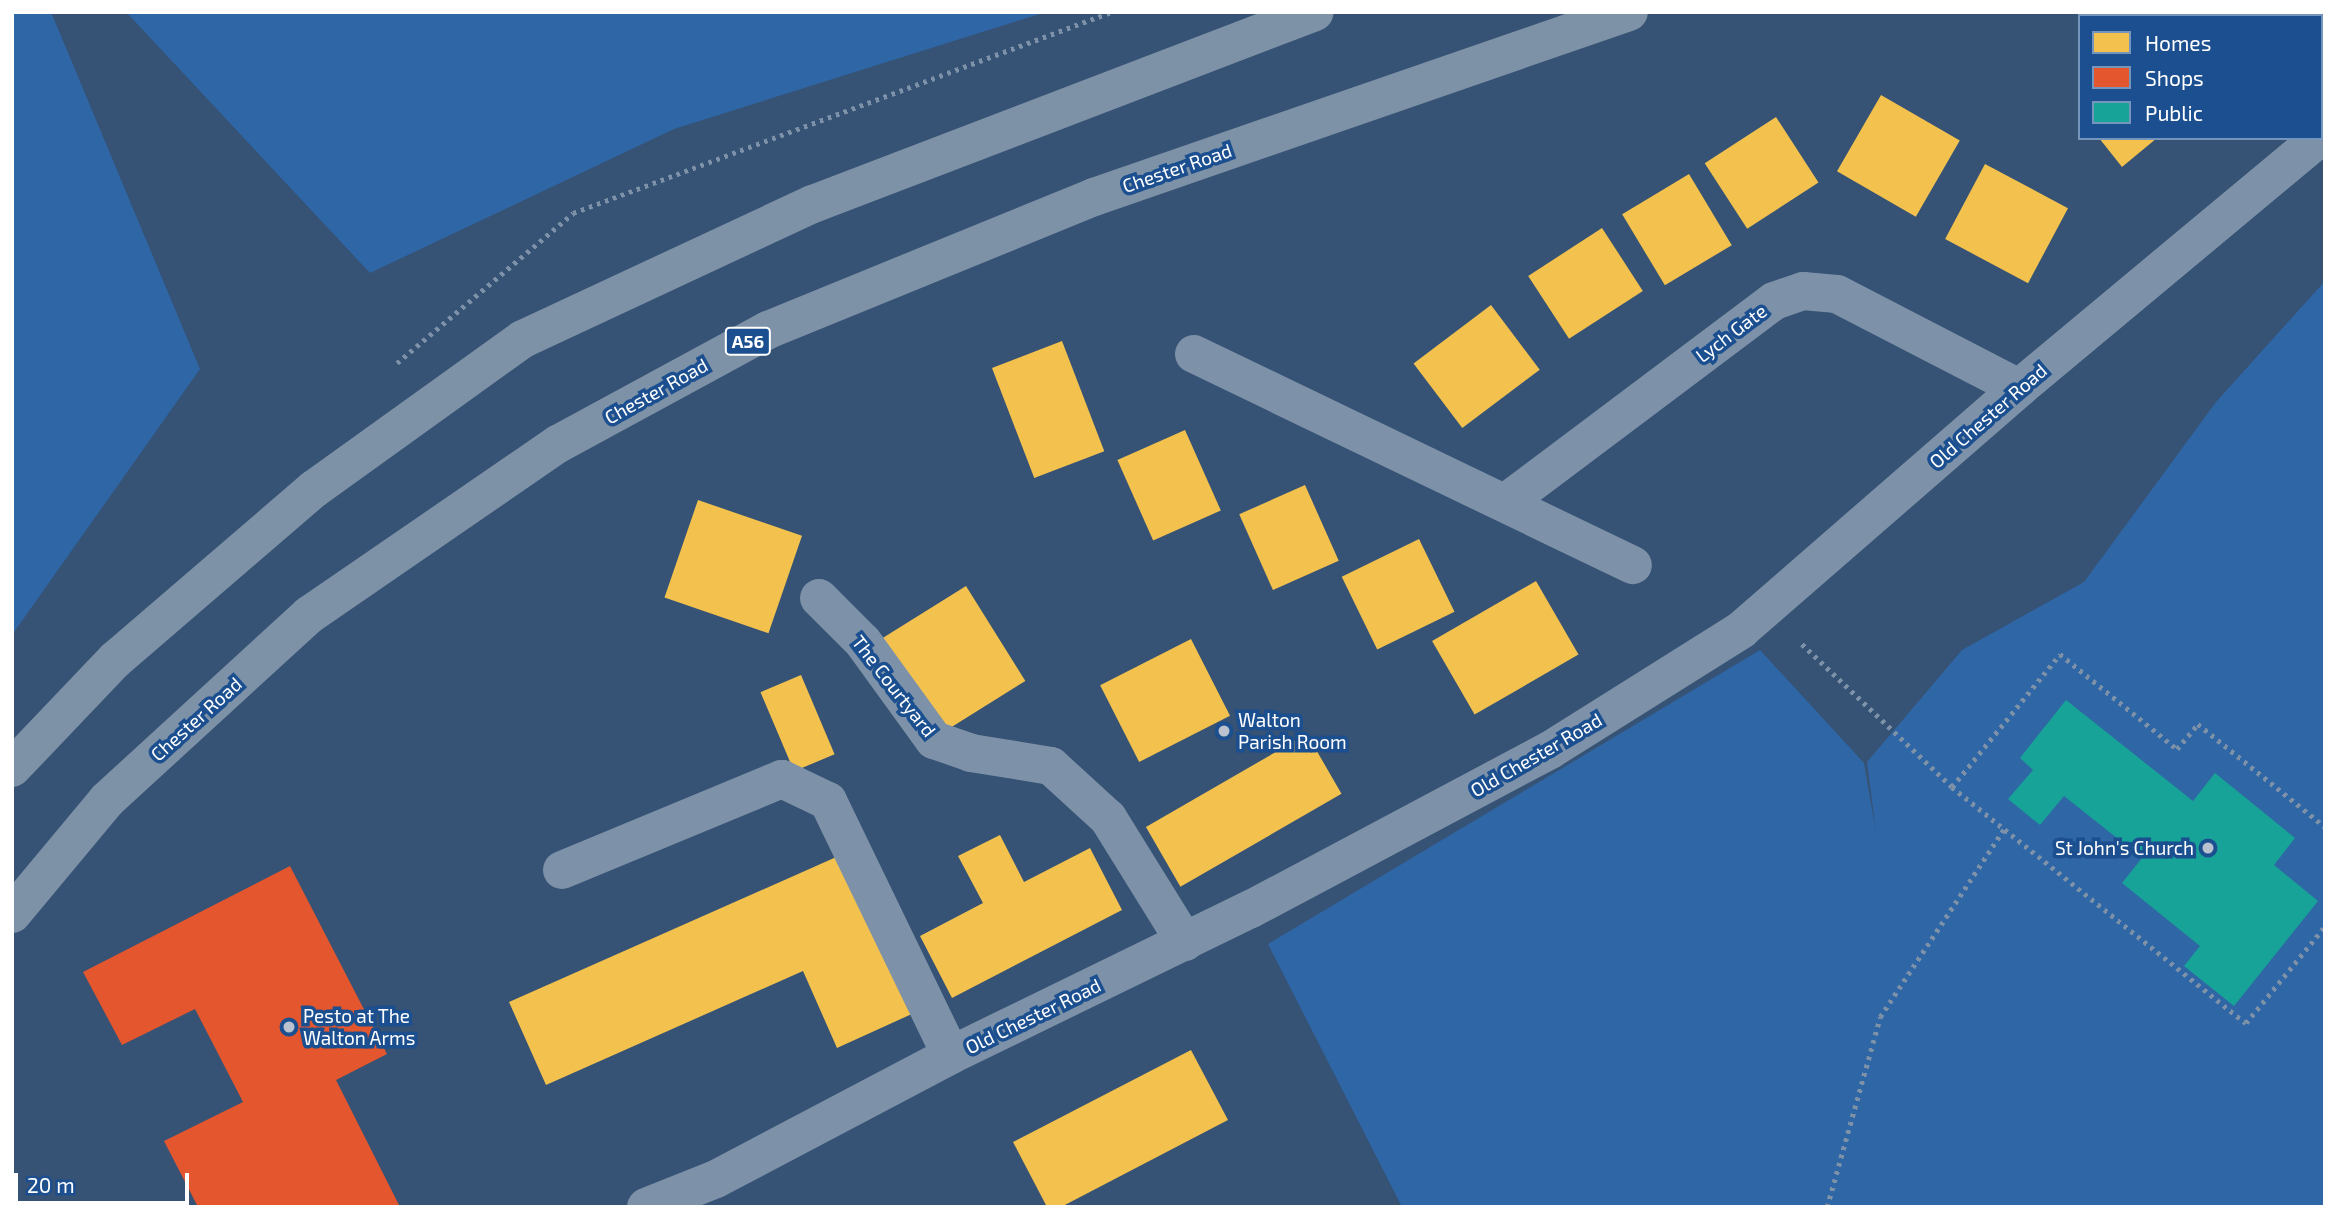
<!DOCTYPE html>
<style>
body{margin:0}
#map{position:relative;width:2337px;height:1219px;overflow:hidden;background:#365274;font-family:"Exo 2",sans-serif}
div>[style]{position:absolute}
.green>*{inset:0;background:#2f66a5}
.homes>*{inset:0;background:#f2c14e;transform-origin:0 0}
.shops>*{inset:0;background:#e4572e}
.public>*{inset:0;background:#17a398}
.path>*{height:4.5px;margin-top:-2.25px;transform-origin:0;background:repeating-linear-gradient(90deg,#7d92a8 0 3.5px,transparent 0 8.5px)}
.minor>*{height:38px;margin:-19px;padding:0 19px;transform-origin:19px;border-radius:19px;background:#7d92a8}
.highway>*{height:38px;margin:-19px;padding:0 19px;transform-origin:19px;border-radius:19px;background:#7e92a7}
.dots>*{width:19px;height:19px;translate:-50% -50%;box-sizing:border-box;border:4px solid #1b4f8f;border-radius:50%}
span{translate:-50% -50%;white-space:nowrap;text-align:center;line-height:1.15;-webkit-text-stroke:7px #1b4f8f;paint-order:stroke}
.shield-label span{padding:2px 5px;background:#1b4f8f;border:2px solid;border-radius:5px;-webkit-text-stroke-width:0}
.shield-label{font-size:18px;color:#fff;font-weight:700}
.street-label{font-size:19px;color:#fff}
.poi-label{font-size:19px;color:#fff}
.left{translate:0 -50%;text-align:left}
.right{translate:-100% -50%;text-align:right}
.frame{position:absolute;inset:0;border:14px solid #fff;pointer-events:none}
.legend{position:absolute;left:2078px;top:14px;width:245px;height:126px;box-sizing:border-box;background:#1b4f8f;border:2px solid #7695bc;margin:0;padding:9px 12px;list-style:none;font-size:21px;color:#fff}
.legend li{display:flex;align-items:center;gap:14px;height:35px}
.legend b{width:35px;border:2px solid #7695bc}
.scale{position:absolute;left:14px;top:1173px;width:175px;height:32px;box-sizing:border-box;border:4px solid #fff;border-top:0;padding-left:9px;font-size:21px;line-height:24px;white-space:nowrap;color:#fff;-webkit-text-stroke:5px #1b4f8f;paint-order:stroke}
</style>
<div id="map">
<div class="green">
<i style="clip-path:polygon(12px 12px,51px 12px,200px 369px,12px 635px)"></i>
<i style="clip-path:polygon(126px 12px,1046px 12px,674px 129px,370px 273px)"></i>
<i style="clip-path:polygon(2325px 281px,2325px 1207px,1402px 1207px,1268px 944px,1760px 650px,1864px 763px,1876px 832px,1867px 762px,1962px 650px,2084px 582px,2216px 402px)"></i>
</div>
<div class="homes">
<i style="left:2190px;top:12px;width:93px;height:6px"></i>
<i style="left:1881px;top:95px;width:91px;height:88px;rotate:30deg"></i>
<i style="left:1776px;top:117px;width:78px;height:85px;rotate:57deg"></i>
<i style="clip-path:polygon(2099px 138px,2157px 138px,2122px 167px)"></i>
<i style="left:1985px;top:164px;width:94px;height:85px;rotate:28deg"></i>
<i style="left:1689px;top:174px;width:83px;height:78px;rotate:59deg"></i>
<i style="left:1602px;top:228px;width:75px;height:88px;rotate:57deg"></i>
<i style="left:1491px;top:305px;width:81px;height:97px;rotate:53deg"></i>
<i style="left:1062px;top:341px;width:118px;height:75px;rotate:69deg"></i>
<i style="left:1185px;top:430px;width:88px;height:74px;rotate:66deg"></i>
<i style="left:1305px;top:485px;width:83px;height:72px;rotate:66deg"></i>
<i style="left:698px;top:500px;width:110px;height:103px;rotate:19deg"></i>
<i style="left:1419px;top:539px;width:81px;height:86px;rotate:64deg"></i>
<i style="left:1536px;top:581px;width:85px;height:120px;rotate:60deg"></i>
<i style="left:966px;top:586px;width:112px;height:102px;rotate:58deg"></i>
<i style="left:1191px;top:639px;width:86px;height:102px;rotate:63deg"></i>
<i style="left:801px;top:675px;width:86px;height:44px;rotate:67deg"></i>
<i style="left:1307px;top:734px;width:69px;height:186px;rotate:60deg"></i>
<i style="clip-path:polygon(1000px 835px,1024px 882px,1090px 848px,1122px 910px,952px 998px,920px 936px,983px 903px,958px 856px)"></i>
<i style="clip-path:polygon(843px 854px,914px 1013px,837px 1048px,803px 971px,546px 1085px,509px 1002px)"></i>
<i style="clip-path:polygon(1191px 1050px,1228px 1120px,1061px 1207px,1047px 1207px,1013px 1142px)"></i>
</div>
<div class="shops">
<i style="clip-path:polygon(290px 866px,387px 1054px,336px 1080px,400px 1207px,198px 1207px,164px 1141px,243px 1102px,195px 1009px,122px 1045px,83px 972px)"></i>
</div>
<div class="public">
<i style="clip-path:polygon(2066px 700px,2193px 801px,2215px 773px,2295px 838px,2274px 865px,2318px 901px,2234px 1006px,2184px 966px,2200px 946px,2122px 883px,2142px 858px,2064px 796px,2040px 825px,2008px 799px,2033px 770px,2020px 758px)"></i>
</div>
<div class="path">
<i style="left:397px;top:363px;width:231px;rotate:-40.4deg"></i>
<i style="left:573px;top:213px;width:574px;rotate:-20.49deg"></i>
<i style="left:1802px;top:644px;width:207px;rotate:43.6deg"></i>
<i style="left:1952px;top:787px;width:377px;rotate:38.8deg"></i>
<i style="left:2246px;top:1023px;width:125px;rotate:-50.8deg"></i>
<i style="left:1952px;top:787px;width:171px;rotate:-50.9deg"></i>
<i style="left:2060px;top:654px;width:151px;rotate:39.1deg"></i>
<i style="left:2177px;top:749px;width:33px;rotate:-50deg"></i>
<i style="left:2198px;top:724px;width:164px;rotate:39deg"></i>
<i style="left:1827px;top:1207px;width:197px;rotate:-74.4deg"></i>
<i style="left:1880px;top:1017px;width:225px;rotate:-56.6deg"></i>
</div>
<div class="minor">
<i style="left:1194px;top:354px;width:487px;rotate:25.7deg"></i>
<i style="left:1505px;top:503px;width:336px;rotate:-36.9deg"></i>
<i style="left:1774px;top:301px;width:31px;rotate:-19deg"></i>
<i style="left:1803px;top:291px;width:34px;rotate:5deg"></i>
<i style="left:1837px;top:294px;width:205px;rotate:27.3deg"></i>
<i style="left:819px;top:598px;width:62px;rotate:45deg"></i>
<i style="left:863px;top:642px;width:121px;rotate:54.1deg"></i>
<i style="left:934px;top:740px;width:39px;rotate:19deg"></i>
<i style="left:971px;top:753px;width:81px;rotate:9.2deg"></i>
<i style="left:1051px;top:766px;width:77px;rotate:42.4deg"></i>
<i style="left:1108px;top:818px;width:146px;rotate:58.2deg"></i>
<i style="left:562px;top:870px;width:238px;rotate:-22.5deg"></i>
<i style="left:782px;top:779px;width:51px;rotate:25.6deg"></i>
<i style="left:828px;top:801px;width:282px;rotate:64.2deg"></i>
<i style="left:646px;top:1207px;width:75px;rotate:-21.8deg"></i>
<i style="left:716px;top:1179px;width:266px;rotate:-27.8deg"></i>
<i style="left:951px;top:1055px;width:334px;rotate:-26deg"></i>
<i style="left:1251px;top:909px;width:339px;rotate:-28deg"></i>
<i style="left:1550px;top:750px;width:226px;rotate:-32.1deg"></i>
<i style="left:1741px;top:630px;width:369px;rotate:-41deg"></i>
<i style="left:2019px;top:388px;width:391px;rotate:-39.8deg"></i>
</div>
<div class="highway">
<i style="left:12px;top:768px;width:149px;rotate:-46.4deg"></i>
<i style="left:115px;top:660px;width:262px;rotate:-40.7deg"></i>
<i style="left:314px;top:489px;width:257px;rotate:-35.7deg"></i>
<i style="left:523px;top:339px;width:320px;rotate:-25deg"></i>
<i style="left:813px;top:204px;width:537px;rotate:-20.93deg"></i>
<i style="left:12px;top:914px;width:148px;rotate:-50.2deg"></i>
<i style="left:107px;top:800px;width:274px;rotate:-42.5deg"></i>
<i style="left:309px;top:615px;width:302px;rotate:-34.5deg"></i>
<i style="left:558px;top:444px;width:239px;rotate:-28.5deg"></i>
<i style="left:768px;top:330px;width:352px;rotate:-22.2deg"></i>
<i style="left:1094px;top:197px;width:566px;rotate:-19.08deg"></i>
</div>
<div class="dots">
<i style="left:1224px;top:731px;background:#b9c2ce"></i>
<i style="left:2208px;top:848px;background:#b9c2ce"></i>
<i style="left:289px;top:1027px;background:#b9c2ce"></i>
</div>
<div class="shield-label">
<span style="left:748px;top:341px">A56</span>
</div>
<div class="street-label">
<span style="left:1177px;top:168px;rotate:-19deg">Chester Road</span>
<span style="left:1731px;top:333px;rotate:-37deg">Lych Gate</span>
<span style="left:656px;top:391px;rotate:-29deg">Chester Road</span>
<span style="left:1988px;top:416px;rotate:-41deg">Old Chester Road</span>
<span style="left:894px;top:686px;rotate:52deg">The Courtyard</span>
<span style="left:196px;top:719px;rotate:-42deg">Chester Road</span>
<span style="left:1536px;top:755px;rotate:-30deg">Old Chester Road</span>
<span style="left:1033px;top:1016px;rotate:-26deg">Old Chester Road</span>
</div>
<div class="poi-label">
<span class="left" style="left:1238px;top:731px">Walton<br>Parish Room</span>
<span class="right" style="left:2194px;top:848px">St John's Church</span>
<span class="left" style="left:303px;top:1027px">Pesto at The<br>Walton Arms</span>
</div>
<div class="frame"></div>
<ul class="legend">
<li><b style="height:19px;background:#f2c14e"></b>Homes</li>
<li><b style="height:19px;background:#e4572e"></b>Shops</li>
<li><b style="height:19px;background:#17a398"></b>Public</li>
</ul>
<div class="scale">20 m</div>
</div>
